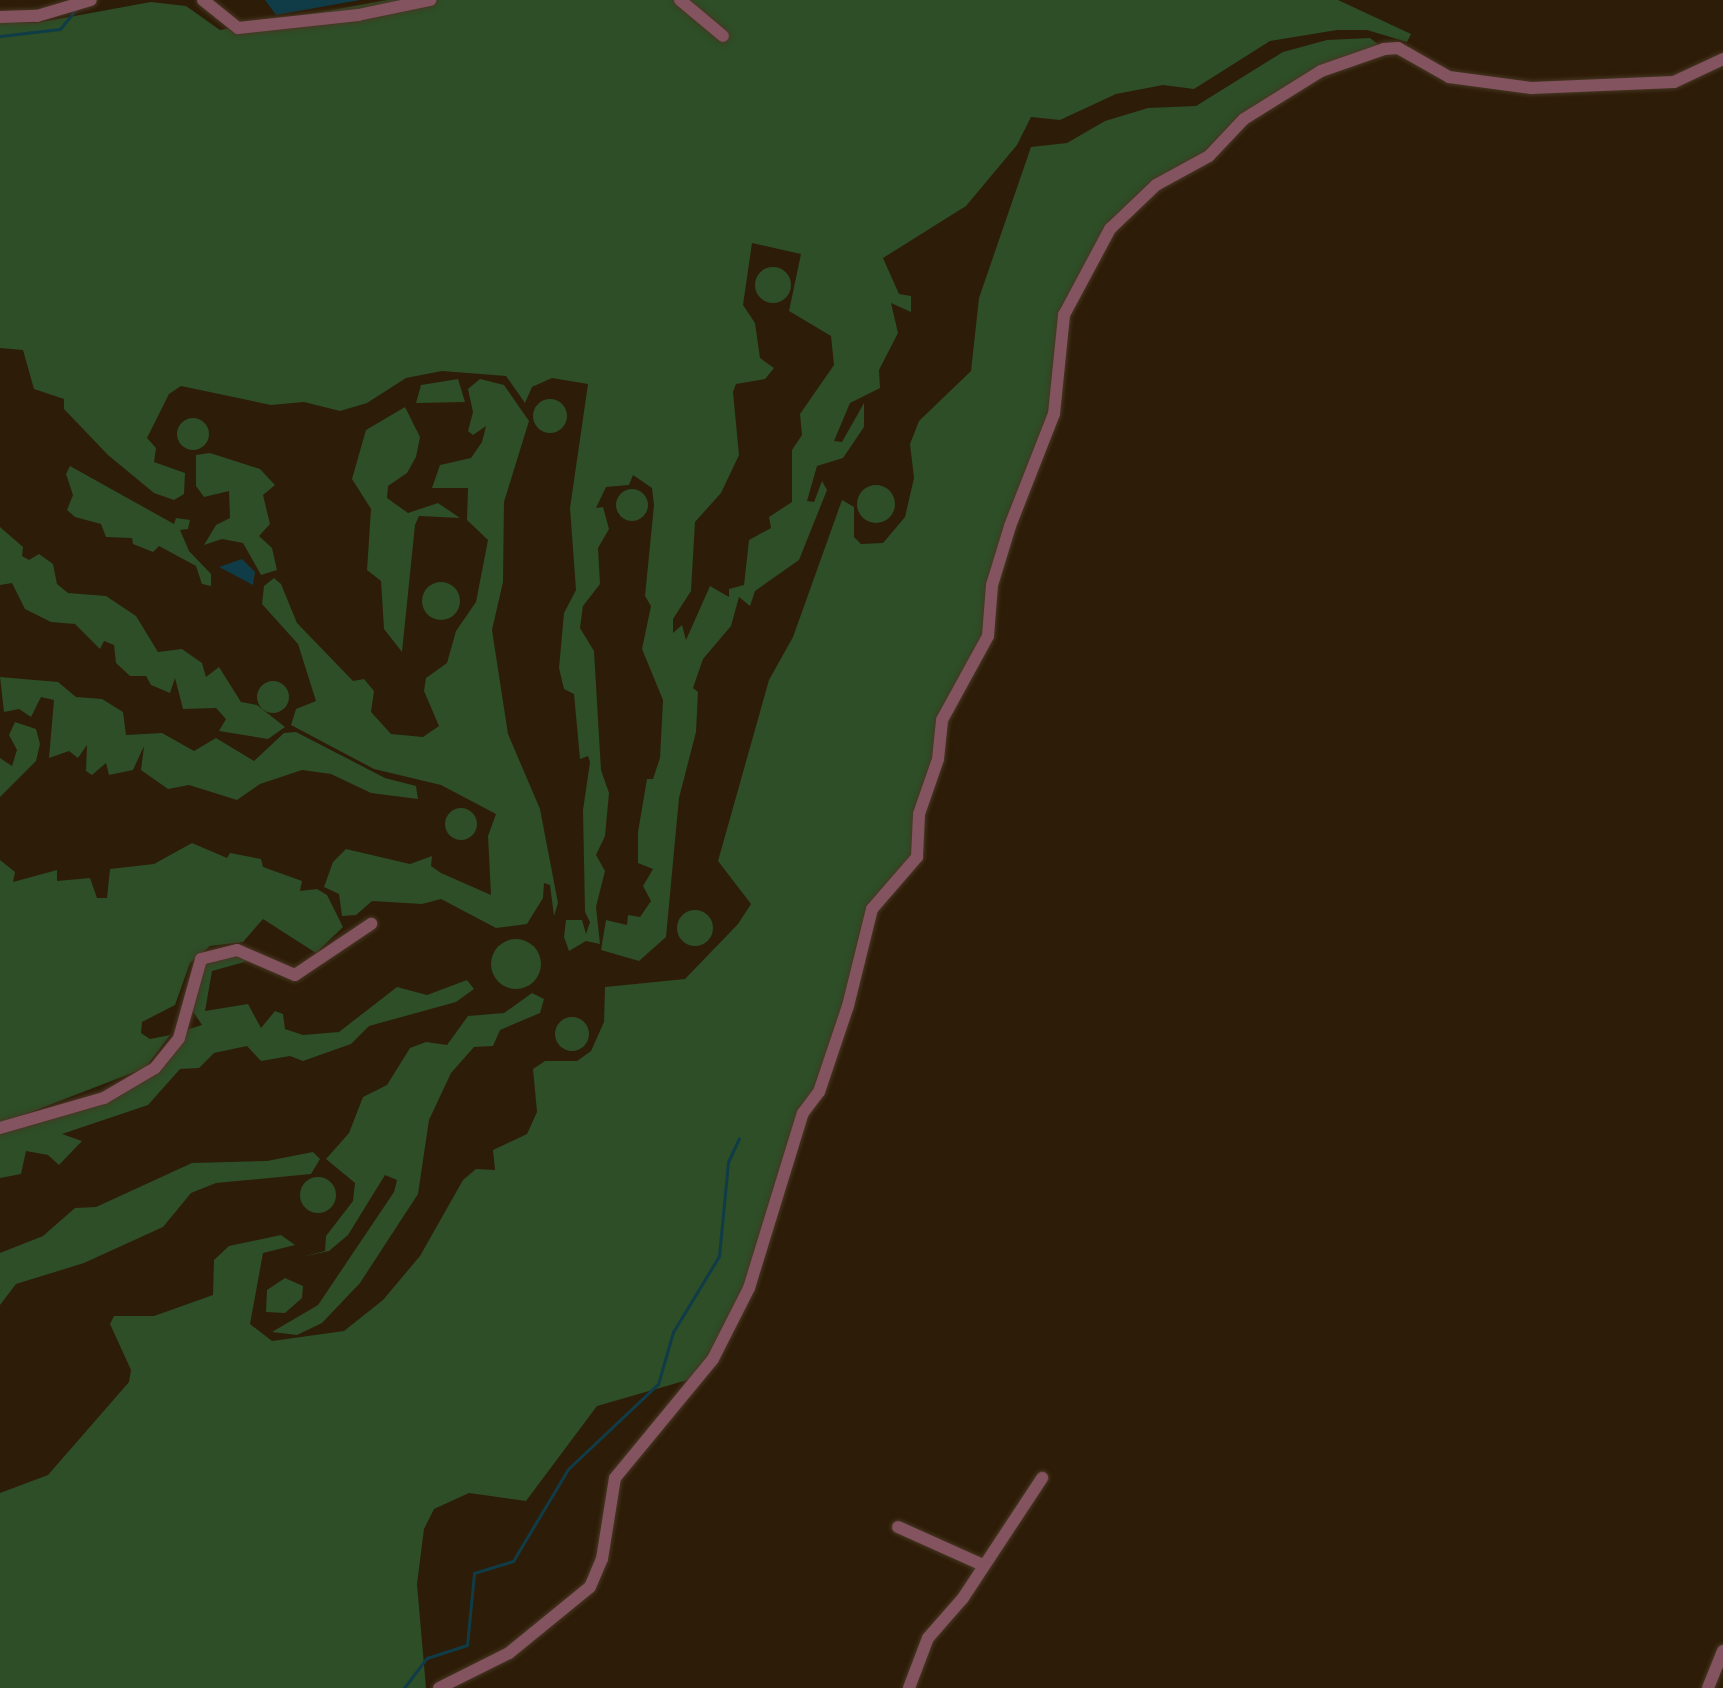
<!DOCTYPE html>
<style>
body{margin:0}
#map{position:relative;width:1723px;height:1688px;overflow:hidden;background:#2d1c07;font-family:"Varela Round",sans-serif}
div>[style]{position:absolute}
.green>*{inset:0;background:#2d4e27}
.round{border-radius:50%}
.water>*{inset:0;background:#103c47}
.stream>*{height:3px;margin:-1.5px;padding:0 1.5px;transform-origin:1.5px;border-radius:1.5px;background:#103c47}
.roads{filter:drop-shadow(0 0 2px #473723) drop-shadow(0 0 2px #473723)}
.minor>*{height:12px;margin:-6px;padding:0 6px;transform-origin:6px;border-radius:6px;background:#83545f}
span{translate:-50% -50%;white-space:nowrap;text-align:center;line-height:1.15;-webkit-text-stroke:6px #2d1c07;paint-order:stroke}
</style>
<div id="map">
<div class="green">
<i style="clip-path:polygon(evenodd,388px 0,1338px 0,1411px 34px,1407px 42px,1367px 30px,1337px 30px,1270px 41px,1194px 89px,1163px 85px,1116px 94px,1060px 120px,1031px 117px,1017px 145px,966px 206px,883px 258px,899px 294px,911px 296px,911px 312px,891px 303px,898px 333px,879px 370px,880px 388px,850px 403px,834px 441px,842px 442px,864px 403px,864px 427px,843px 458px,817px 466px,807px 501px,814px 502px,822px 481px,827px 490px,799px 560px,755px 591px,750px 606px,739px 597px,731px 626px,703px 659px,693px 688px,698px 692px,696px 732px,679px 798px,666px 937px,639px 961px,601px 950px,606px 920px,627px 925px,628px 915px,640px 917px,651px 901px,643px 886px,653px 869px,638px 863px,638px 832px,647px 779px,653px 779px,660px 758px,663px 700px,642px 649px,651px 606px,645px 596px,654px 505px,652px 488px,633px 475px,629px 485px,606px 487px,596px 508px,603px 507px,609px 529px,598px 548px,600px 584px,583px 606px,580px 628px,594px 651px,601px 770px,609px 793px,605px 836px,596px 855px,605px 871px,596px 907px,600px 944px,586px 941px,569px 951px,564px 937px,566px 920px,582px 920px,586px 934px,590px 922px,585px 912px,583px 810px,590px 762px,588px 756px,580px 759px,574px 694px,564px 689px,559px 668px,564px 613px,576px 590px,570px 508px,588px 384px,552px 378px,532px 387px,525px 403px,506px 376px,442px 371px,406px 378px,367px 403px,340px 411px,304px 402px,271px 405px,181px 386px,169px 394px,147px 438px,156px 448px,154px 462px,185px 473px,184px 494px,174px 500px,154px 493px,108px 455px,64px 409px,64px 399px,34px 389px,23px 350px,0 348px,0 22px,36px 23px,151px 2px,186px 6px,220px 30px,388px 0,752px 243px,801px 254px,789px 311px,831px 336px,834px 365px,800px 414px,802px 435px,792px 450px,792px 502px,769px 517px,771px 528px,749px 540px,744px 585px,729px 589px,729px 597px,710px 586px,686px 640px,682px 625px,673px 633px,673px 619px,691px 591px,695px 522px,721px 493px,739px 455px,733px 392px,736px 384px,765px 379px,774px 368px,760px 358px,755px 323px,743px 305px,752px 243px)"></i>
<i style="clip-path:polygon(1327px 40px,1370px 38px,1379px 45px,1319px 67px,1211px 150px,1137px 195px,1108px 225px,1073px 286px,1050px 416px,985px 631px,939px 718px,913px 856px,870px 902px,845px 1002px,746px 1285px,710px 1357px,691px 1379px,597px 1406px,526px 1501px,469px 1493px,434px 1509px,424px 1529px,417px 1584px,426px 1688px,0 1688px,0 1493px,48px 1475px,129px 1382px,131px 1370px,110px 1324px,114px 1316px,154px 1316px,213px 1295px,214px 1260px,229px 1246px,281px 1235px,295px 1245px,263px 1253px,250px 1324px,272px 1341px,344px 1331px,383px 1300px,420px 1256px,463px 1180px,476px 1169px,495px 1170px,493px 1150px,527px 1134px,537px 1112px,533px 1069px,545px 1061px,577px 1061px,591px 1051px,604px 1022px,605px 987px,685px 979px,738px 924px,751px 904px,718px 861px,769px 680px,793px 637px,842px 500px,854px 507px,854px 537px,861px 544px,883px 543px,905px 517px,914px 478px,910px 444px,919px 421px,971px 371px,979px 298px,1031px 147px,1067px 143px,1105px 121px,1148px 108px,1196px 106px,1283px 52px)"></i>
<i class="round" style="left:755px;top:267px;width:36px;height:36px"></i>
<i style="clip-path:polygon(458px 379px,465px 402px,416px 403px,421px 385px)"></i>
<i style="clip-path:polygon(480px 379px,504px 385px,529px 421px,504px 502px,503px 582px,492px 630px,508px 734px,540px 809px,558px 903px,554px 916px,550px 885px,544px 883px,543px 898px,527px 924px,496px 928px,441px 899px,422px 904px,372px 901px,356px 915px,342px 916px,339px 894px,324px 887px,333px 862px,346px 849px,410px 864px,432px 856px,431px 866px,441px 873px,491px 895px,488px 836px,496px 814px,441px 785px,374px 769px,291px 725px,296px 709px,316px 701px,298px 644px,262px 604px,264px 586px,274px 578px,281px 584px,297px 623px,353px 681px,364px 679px,374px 691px,371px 712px,391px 734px,423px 737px,439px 726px,424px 691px,426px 678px,447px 663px,456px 631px,476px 602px,488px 540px,467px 520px,468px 488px,432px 488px,440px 465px,471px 458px,482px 442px,486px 426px,473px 435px,468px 431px,473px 412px,468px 389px)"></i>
<i class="round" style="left:533px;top:399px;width:34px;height:34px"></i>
<i style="clip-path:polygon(405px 407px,420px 437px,416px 457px,407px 473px,388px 486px,387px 498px,408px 513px,438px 503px,460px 518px,419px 516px,415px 525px,402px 652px,384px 629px,381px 581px,367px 570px,371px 509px,352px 479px,366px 430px)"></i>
<i class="round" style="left:177px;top:418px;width:32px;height:32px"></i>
<i style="clip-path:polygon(210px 453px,260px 469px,275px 485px,263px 495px,270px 524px,259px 536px,272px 548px,277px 570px,261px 575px,243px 543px,222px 539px,204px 545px,216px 525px,230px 518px,229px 491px,204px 497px,196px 486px,196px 455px)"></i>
<i style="clip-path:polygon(70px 466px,174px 524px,176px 518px,190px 520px,188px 529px,180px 530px,189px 551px,211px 574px,211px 586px,202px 584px,196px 566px,159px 546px,153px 552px,133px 544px,132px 538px,106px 537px,101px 524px,75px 517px,67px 510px,73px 495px,66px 474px)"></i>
<i class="round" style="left:857px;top:485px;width:38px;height:38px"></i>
<i class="round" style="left:616px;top:489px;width:32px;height:32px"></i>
<i style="clip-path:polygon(0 527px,23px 547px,22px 556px,29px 560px,39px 554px,53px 564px,57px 584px,68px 593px,106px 596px,136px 616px,158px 652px,182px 649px,202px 663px,206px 677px,219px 667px,241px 702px,257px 705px,285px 727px,268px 739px,219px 731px,226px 719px,216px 708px,183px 709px,175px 678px,170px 693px,151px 685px,146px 676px,130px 676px,116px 663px,114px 645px,104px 641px,100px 649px,75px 624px,51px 622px,25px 609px,12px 583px,0 585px)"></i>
<i class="round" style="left:422px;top:582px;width:38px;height:38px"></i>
<i style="clip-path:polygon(0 677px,58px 682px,76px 697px,102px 699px,123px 712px,126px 735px,162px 733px,194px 751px,216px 738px,254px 761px,284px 733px,296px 732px,385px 778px,416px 786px,418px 799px,371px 793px,331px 774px,302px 770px,260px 784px,237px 800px,189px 785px,168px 789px,141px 770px,144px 746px,133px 770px,109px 775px,106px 763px,92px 775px,86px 771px,87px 745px,78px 758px,69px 751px,49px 758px,54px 700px,41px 697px,31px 717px,19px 709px,4px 712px)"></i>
<i class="round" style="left:257px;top:681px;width:32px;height:32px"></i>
<i style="clip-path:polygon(15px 722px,36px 729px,40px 744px,36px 761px,0 797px,0 758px,12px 766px,17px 750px,9px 735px)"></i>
<i class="round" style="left:445px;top:808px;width:32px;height:32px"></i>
<i style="clip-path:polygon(192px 843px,227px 858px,230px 853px,261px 859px,263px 867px,302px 881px,300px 891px,317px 889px,327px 895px,343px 927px,316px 953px,263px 919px,243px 942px,210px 946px,190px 963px,175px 1005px,142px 1022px,141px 1033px,150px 1039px,170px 1035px,145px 1068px,0 1124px,0 860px,15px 872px,13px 882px,57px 870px,57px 881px,90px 878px,97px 898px,107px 898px,110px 869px,154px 864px)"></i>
<i class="round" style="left:677px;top:910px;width:36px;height:36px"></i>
<i class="round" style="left:491px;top:939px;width:50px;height:50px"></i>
<i style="clip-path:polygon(233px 956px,248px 961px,212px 971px,205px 1011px,248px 1004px,261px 1028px,275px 1011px,283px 1014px,285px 1029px,303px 1035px,339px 1032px,397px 987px,427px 995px,467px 980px,474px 989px,456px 1002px,369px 1026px,351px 1044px,303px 1061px,290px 1056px,261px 1061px,247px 1046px,214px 1053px,199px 1068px,180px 1069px,148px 1105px,62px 1134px,82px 1141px,59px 1165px,48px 1155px,26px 1151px,21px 1174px,0 1178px,0 1133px,106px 1100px,157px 1069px,189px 1029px,202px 1025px,190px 1007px,202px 966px)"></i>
<i style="clip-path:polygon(532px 993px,544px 999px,540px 1013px,500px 1030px,493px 1046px,474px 1047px,451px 1073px,429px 1120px,418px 1194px,360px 1283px,322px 1323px,297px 1335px,272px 1332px,318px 1305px,394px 1192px,397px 1180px,385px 1175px,348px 1235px,329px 1251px,301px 1257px,325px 1251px,326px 1236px,353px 1201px,355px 1183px,326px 1159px,349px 1133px,363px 1097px,387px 1085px,410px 1048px,426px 1042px,447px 1045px,468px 1016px,504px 1013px)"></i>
<i class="round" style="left:555px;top:1017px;width:34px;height:34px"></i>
<i style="clip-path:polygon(313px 1152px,320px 1159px,311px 1174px,216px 1183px,191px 1193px,163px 1227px,84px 1263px,16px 1284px,0 1305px,0 1253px,43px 1236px,75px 1208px,96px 1207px,192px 1163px,267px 1161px)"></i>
<i class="round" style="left:300px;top:1177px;width:36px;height:36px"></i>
<i style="clip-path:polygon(285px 1278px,303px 1286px,302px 1298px,285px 1313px,266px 1312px,267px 1290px)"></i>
</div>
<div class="water">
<i style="clip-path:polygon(265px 0,360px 0,276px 15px)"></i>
<i style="clip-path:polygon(242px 559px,255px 572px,253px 585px,219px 567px)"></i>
</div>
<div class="stream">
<i style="left:0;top:36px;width:60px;rotate:-6.7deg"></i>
<i style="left:60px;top:29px;width:27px;rotate:-51deg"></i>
<i style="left:404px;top:1688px;width:38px;rotate:-53deg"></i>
<i style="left:427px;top:1658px;width:42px;rotate:-18deg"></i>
<i style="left:467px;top:1645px;width:72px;rotate:-84.4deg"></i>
<i style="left:474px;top:1573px;width:41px;rotate:-17.1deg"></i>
<i style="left:513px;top:1561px;width:107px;rotate:-59.1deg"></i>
<i style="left:568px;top:1469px;width:124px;rotate:-43.4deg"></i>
<i style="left:658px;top:1384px;width:54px;rotate:-73.9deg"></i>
<i style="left:673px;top:1332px;width:89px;rotate:-58.8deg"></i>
<i style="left:719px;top:1256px;width:94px;rotate:-84.5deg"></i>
<i style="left:728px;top:1162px;width:26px;rotate:-65deg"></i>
</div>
<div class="roads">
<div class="minor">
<i style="left:203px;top:0;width:45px;rotate:38.7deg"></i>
<i style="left:238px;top:28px;width:121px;rotate:-6.2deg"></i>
<i style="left:358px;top:15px;width:74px;rotate:-11.8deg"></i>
<i style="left:680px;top:0;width:56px;rotate:39.9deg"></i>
<i style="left:0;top:17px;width:37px;rotate:-2deg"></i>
<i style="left:37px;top:16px;width:56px;rotate:-16.5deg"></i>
<i style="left:0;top:1128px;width:108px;rotate:-16.1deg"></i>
<i style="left:104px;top:1098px;width:59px;rotate:-30.5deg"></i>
<i style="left:155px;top:1068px;width:38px;rotate:-51deg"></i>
<i style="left:179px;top:1038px;width:82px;rotate:-74.4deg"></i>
<i style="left:201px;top:959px;width:37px;rotate:-14deg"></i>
<i style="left:237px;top:950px;width:63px;rotate:23.3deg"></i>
<i style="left:295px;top:975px;width:92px;rotate:-33.9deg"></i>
<i style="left:898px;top:1527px;width:93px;rotate:24.1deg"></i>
<i style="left:439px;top:1688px;width:78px;rotate:-26.6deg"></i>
<i style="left:509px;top:1653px;width:104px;rotate:-39.2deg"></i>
<i style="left:590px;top:1587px;width:30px;rotate:-67deg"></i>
<i style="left:602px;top:1559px;width:82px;rotate:-80.9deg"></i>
<i style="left:615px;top:1478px;width:154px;rotate:-50.5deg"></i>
<i style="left:713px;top:1359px;width:80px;rotate:-63.1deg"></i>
<i style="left:749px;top:1288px;width:183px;rotate:-72.9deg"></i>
<i style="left:803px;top:1113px;width:26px;rotate:-53deg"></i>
<i style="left:819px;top:1092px;width:91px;rotate:-71.4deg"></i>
<i style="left:848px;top:1006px;width:100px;rotate:-76.1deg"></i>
<i style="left:872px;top:909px;width:69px;rotate:-49.1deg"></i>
<i style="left:917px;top:857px;width:43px;rotate:-87.3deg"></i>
<i style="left:919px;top:814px;width:58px;rotate:-70.9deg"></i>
<i style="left:938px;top:759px;width:39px;rotate:-84deg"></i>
<i style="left:942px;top:720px;width:96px;rotate:-61.3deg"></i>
<i style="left:988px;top:636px;width:51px;rotate:-85.5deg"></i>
<i style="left:992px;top:585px;width:62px;rotate:-73deg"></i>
<i style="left:1010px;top:526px;width:120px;rotate:-68.6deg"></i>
<i style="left:1054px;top:414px;width:100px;rotate:-84.2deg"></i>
<i style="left:1064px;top:315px;width:98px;rotate:-61.9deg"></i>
<i style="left:1110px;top:229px;width:64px;rotate:-43.7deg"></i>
<i style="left:1156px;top:185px;width:60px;rotate:-28.7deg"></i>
<i style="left:1209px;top:156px;width:51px;rotate:-46.6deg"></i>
<i style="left:1244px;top:119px;width:91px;rotate:-31.9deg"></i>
<i style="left:1321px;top:71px;width:67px;rotate:-19.2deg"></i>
<i style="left:1384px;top:49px;width:14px;rotate:-4deg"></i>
<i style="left:1398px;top:48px;width:59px;rotate:29.6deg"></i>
<i style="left:1449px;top:77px;width:83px;rotate:7.6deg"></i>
<i style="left:1531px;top:88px;width:143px;rotate:-2.4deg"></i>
<i style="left:1674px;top:82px;width:54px;rotate:-25.1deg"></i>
<i style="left:909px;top:1688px;width:53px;rotate:-69.2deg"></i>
<i style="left:928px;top:1638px;width:53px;rotate:-48.8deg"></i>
<i style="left:963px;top:1598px;width:144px;rotate:-56.6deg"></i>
<i style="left:1708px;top:1688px;width:40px;rotate:-68deg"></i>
</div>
</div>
</div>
